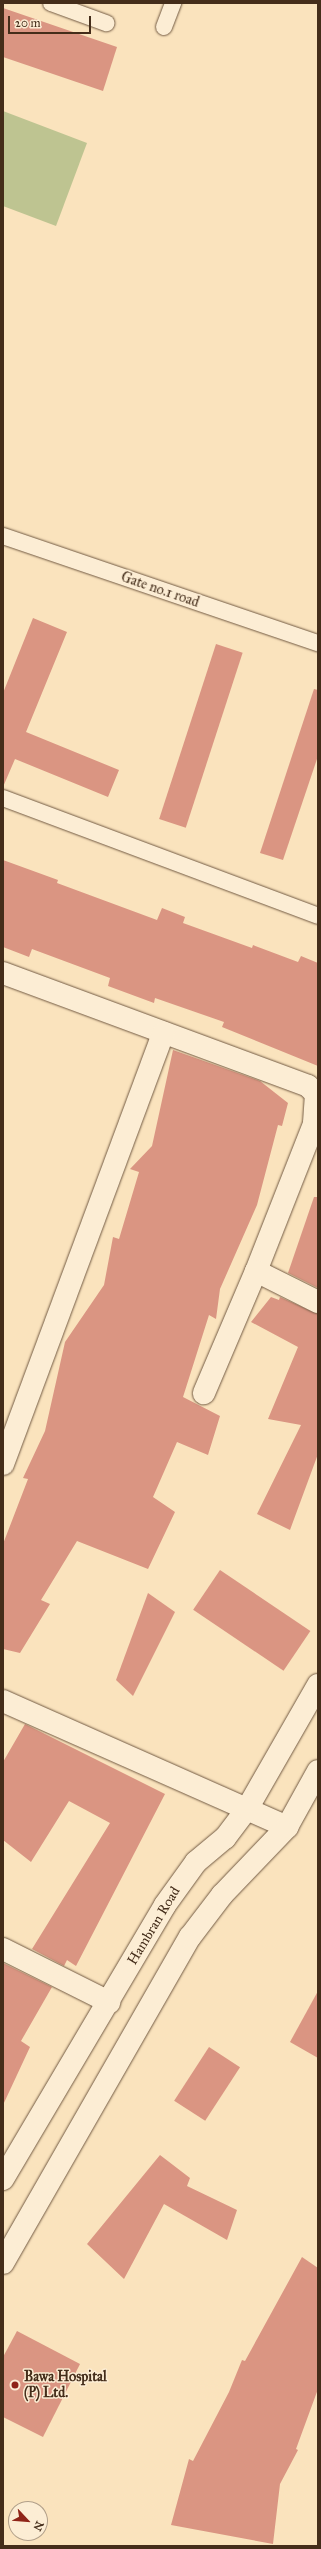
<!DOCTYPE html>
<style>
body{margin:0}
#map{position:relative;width:321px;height:2549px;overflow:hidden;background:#fae3bd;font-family:"IM FELL Great Primer",serif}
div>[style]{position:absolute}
.green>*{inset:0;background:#bec491}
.building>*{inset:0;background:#da9582;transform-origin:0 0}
.roads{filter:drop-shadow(0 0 1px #725a43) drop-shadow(0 0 1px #725a43)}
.service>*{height:16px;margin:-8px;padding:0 8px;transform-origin:8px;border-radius:8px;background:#fcedd4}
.minor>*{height:22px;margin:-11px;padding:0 11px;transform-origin:11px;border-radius:11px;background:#fcedd4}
.tertiary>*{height:22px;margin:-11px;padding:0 11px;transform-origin:11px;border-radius:11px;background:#fcedd4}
.secondary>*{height:22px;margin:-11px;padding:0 11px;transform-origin:11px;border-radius:11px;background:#fcedd4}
.dots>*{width:11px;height:11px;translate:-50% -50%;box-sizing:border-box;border:2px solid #fcedd4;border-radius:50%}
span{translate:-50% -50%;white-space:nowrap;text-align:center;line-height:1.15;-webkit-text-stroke:3px #fcedd4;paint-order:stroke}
.street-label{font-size:14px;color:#442d1a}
.poi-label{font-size:14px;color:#442d1a;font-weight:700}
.left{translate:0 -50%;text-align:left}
.frame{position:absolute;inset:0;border:4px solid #442d1a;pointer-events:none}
.north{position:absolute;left:8px;top:2501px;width:40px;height:40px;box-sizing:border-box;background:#fcedd4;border:1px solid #b2a08a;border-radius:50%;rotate:116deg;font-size:11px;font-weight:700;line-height:16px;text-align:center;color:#442d1a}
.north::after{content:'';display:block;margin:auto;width:14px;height:18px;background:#8f2418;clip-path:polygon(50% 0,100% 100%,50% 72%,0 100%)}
.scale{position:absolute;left:8px;top:16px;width:83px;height:18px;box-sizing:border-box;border:2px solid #442d1a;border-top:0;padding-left:5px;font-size:12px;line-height:14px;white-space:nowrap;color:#442d1a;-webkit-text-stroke:3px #fcedd4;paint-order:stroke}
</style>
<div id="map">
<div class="green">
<i style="clip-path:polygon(3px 111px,87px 143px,56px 226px,3px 206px)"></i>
</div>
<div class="building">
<i style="clip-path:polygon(3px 8px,117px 47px,103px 91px,3px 57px)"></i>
<i style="clip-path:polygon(33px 618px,67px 632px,26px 732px,119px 770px,108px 797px,15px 759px,3px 787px,3px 693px)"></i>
<i style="left:216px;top:644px;width:28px;height:184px;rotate:18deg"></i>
<i style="clip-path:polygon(314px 689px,318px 690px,318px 756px,283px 860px,260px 853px)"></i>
<i style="clip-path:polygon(3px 860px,58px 880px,57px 883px,157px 920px,162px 908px,185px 917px,183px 923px,252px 948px,253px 945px,298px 962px,301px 956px,318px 963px,318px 1066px,222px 1027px,224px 1022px,155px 998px,154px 1003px,108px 986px,110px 978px,32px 949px,29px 957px,3px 947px)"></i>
<i style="clip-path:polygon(173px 1050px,260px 1081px,288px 1103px,282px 1126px,278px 1125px,257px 1205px,220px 1289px,216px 1319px,209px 1315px,183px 1397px,220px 1416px,208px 1455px,177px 1442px,153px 1497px,175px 1512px,148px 1569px,77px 1541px,41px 1600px,50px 1604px,20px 1653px,3px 1649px,3px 1544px,28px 1479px,23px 1478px,45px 1431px,65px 1342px,104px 1285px,113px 1237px,119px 1239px,139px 1172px,130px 1169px,152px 1146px)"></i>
<i style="clip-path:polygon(314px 1197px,318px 1197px,318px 1288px,288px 1273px)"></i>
<i style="clip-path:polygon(271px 1297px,279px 1300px,280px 1297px,318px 1314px,318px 1454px,290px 1530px,257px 1514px,301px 1425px,268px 1419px,298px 1347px,251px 1322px)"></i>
<i style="left:220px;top:1570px;width:109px;height:48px;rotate:34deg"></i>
<i style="clip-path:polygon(148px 1593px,175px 1612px,133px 1696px,116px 1680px)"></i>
<i style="clip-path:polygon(25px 1724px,165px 1794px,76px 1966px,67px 1960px,64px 1966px,32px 1949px,110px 1823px,69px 1801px,31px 1862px,3px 1840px,3px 1762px)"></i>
<i style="clip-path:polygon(3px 1963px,52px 1987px,21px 2041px,30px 2047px,3px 2105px)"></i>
<i style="clip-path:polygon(318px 1991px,318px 2058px,290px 2042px)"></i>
<i style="left:209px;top:2047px;width:37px;height:64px;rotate:33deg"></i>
<i style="clip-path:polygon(160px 2155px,190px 2178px,187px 2186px,237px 2210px,227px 2240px,164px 2204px,124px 2279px,87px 2244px)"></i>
<i style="clip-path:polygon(302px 2257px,318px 2268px,318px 2389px,296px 2449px,298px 2450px,280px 2484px,273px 2544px,171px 2525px,189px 2459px,193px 2461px,229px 2392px,242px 2360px,245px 2361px)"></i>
<i style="clip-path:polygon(17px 2331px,80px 2364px,43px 2437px,3px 2417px,3px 2357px)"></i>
</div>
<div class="roads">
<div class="service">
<i style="left:51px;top:3px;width:59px;rotate:20deg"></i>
<i style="left:164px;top:27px;width:26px;rotate:-69deg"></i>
<i style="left:3px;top:536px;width:333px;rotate:18.8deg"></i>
<i style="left:3px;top:798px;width:336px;rotate:20.5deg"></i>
</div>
<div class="minor">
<i style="left:3px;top:973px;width:325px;rotate:20.3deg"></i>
<i style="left:308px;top:1086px;width:11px;rotate:45deg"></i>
<i style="left:316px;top:1094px;width:30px;rotate:94deg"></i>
<i style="left:314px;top:1124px;width:158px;rotate:111.5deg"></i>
<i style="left:256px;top:1271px;width:133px;rotate:113.1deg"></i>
<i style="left:256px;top:1271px;width:69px;rotate:26.6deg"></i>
<i style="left:3px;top:1464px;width:460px;rotate:-69.6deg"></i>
<i style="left:3px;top:1949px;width:119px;rotate:26.6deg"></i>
</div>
<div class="tertiary">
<i style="left:3px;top:1701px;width:311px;rotate:23.9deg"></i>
</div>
<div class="secondary">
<i style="left:3px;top:2179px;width:318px;rotate:-59.4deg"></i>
<i style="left:165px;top:1905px;width:53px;rotate:-54.2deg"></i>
<i style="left:196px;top:1862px;width:38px;rotate:-40deg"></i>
<i style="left:225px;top:1838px;width:36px;rotate:-53deg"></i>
<i style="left:247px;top:1809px;width:143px;rotate:-60.2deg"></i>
<i style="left:3px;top:2263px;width:376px;rotate:-60.2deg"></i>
<i style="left:190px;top:1937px;width:53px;rotate:-52.7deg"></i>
<i style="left:222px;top:1895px;width:94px;rotate:-46.3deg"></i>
<i style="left:287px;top:1827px;width:64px;rotate:-61deg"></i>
</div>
</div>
<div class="dots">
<i style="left:15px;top:2385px;background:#8f2418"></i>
</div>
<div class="street-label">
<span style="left:160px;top:590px;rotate:19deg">Gate no.1 road</span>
<span style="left:154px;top:1926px;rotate:-59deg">Hambran Road</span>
</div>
<div class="poi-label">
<span class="left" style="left:24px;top:2385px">Bawa Hospital<br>(P) Ltd.</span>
</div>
<div class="frame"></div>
<div class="north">N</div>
<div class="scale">20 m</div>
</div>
